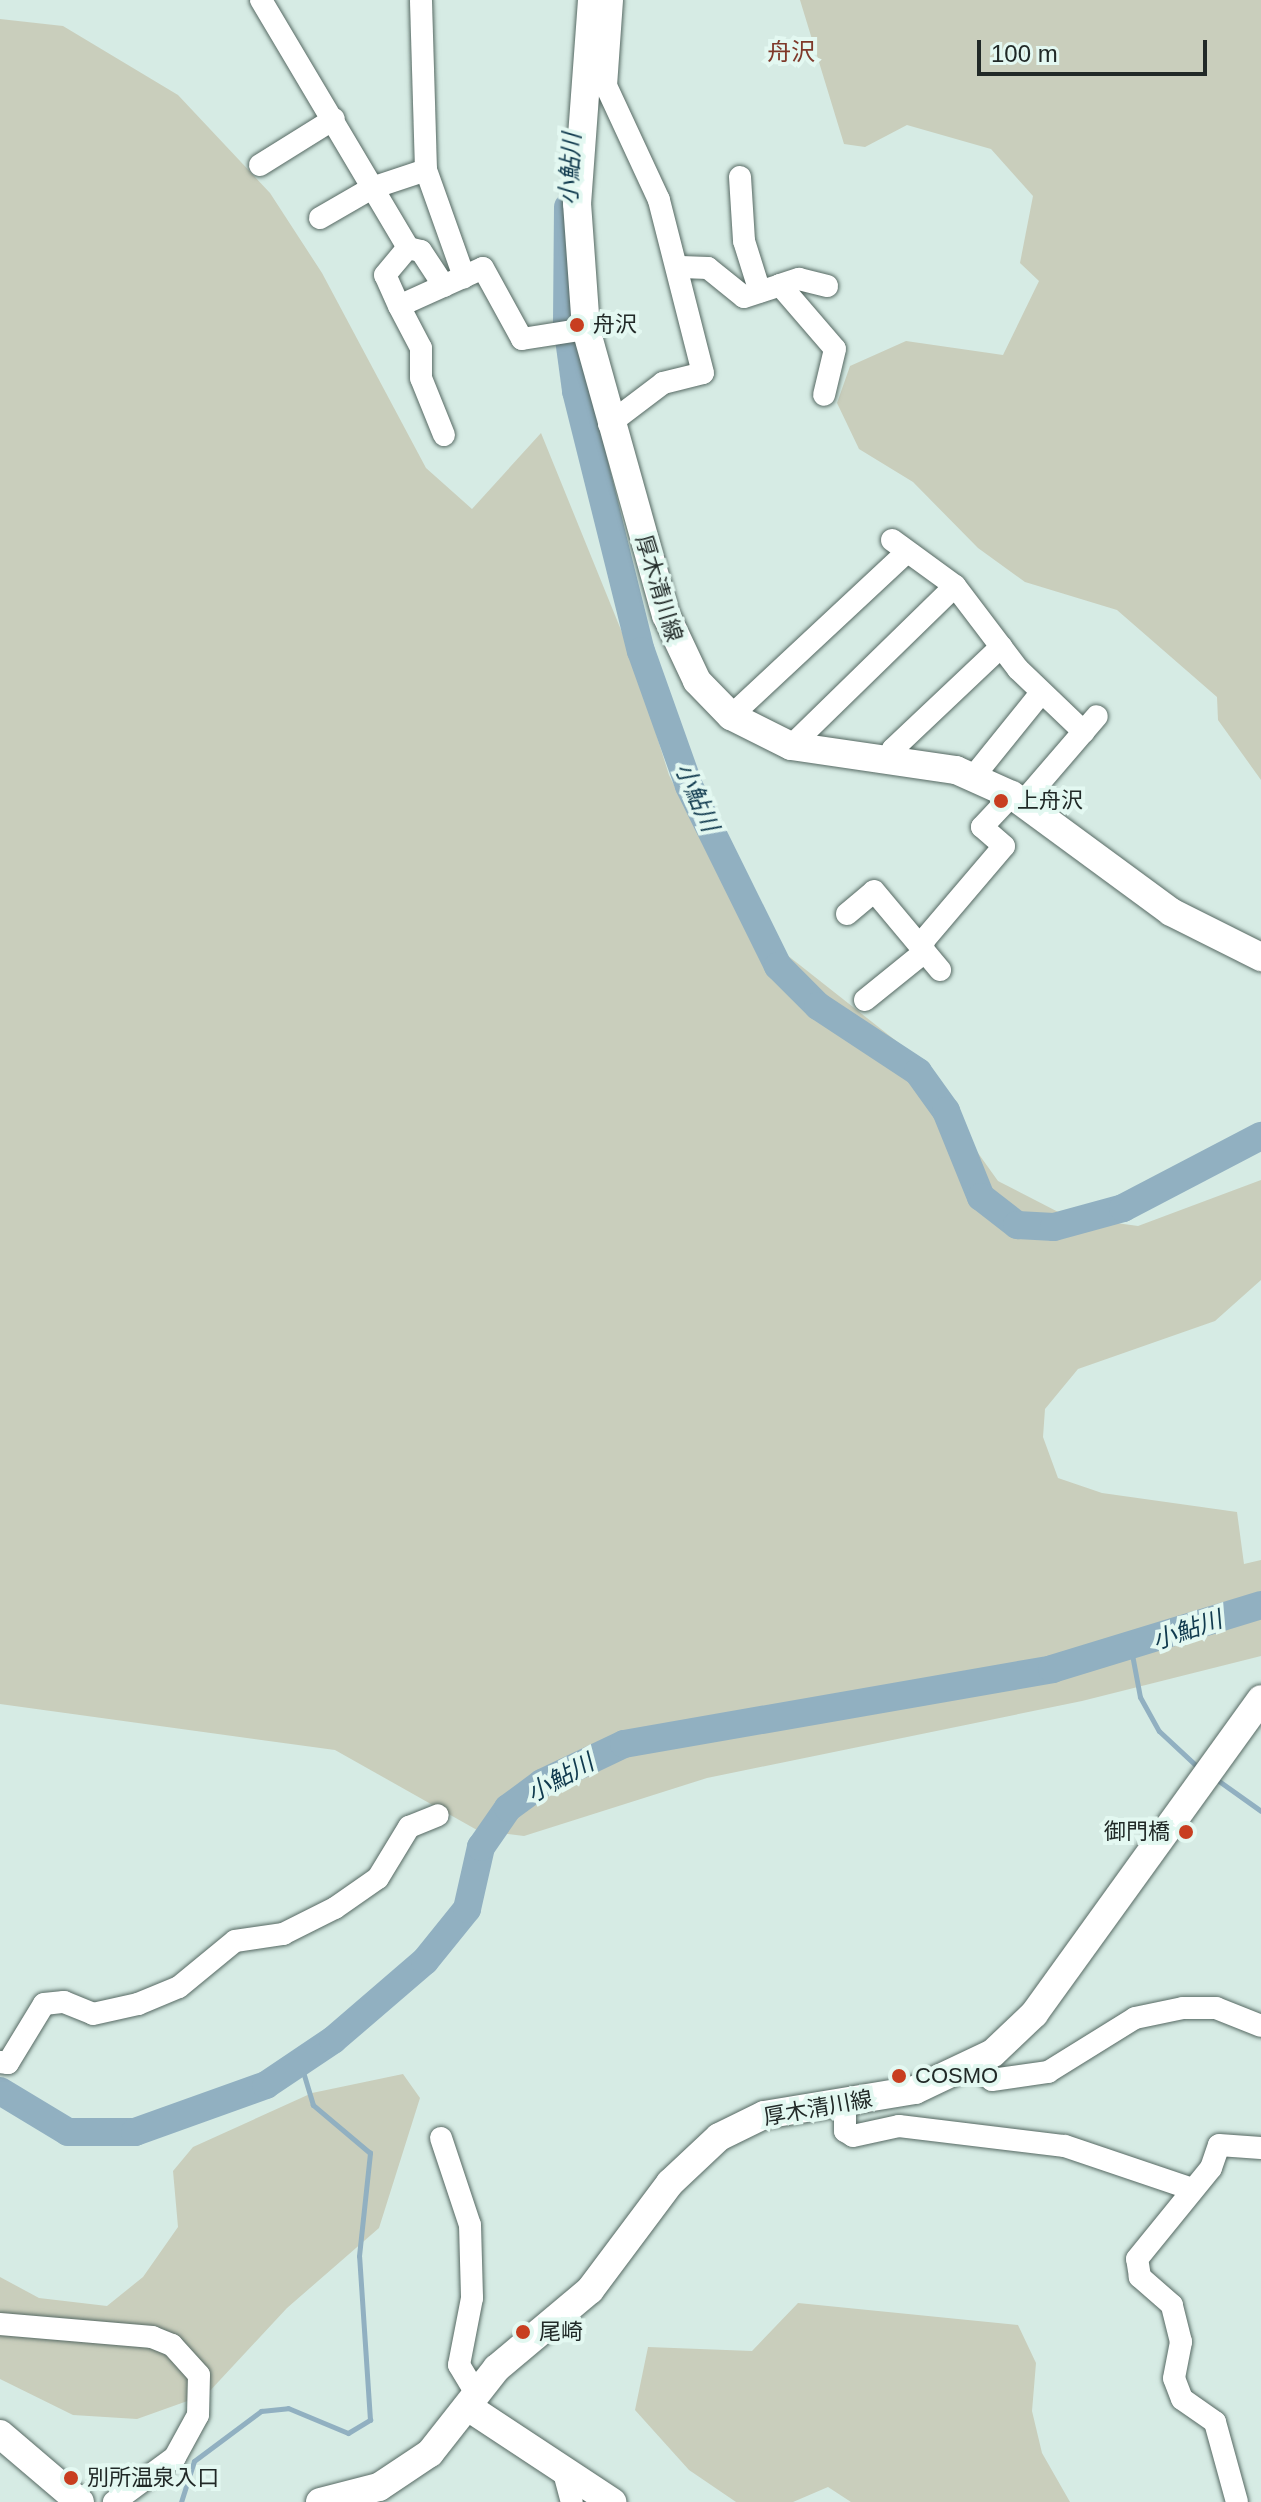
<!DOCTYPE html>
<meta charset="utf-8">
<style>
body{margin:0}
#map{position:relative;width:1261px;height:2502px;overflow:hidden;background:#d6ebe4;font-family:Helvetica,"Noto Sans JP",sans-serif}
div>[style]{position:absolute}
.green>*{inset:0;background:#c9cebc}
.stream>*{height:5px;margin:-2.5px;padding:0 2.5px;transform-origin:2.5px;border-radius:2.5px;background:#91b0c1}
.river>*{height:28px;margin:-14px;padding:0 14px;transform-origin:14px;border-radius:14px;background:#91b0c1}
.roads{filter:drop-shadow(0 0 2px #566963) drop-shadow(0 0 2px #566963)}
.minor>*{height:22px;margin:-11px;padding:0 11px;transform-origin:11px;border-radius:11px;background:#fff}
.major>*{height:28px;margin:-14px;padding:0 14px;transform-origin:14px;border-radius:14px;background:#fff}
.dots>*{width:22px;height:22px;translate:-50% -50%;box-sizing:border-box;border:4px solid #e3f8f1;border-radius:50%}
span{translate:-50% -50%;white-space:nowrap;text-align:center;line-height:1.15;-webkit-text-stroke:8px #e3f8f1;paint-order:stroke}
.poi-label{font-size:22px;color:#212927}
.left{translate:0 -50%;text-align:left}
.right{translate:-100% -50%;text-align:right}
.street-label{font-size:22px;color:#212927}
.neighbourhood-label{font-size:24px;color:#7f392a}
.water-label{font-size:24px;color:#103a4e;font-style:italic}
.scale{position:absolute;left:977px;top:40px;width:230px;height:36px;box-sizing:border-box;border:4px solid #212927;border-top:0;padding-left:10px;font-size:24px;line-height:28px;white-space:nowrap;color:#212927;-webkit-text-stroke:6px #e3f8f1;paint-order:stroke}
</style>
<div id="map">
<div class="green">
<i style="clip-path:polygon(800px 0,1261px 0,1261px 780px,1218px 720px,1217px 697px,1117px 610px,1025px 582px,978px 548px,913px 482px,859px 449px,837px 403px,850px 366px,906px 341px,1003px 355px,1039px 281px,1020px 263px,1033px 196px,991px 149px,907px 125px,865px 147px,844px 144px)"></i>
<i style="clip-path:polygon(0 19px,63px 26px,178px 95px,270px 193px,322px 273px,426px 468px,472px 509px,541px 433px,632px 657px,669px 775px,740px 918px,900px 1044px,998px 1181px,1066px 1216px,1138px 1226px,1261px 1180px,1261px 1280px,1215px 1321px,1078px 1369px,1045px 1409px,1043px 1437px,1058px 1478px,1102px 1493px,1237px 1512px,1244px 1564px,1261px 1560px,1261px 1656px,1082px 1701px,707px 1778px,524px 1836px,477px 1830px,335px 1750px,0 1704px)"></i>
<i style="clip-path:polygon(403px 2074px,420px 2098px,379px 2228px,287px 2308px,207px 2394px,137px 2419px,73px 2415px,0 2379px,0 2277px,39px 2298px,107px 2306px,143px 2277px,178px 2227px,173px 2171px,193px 2147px,312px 2093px)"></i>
<i style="clip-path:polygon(798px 2303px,1018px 2325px,1036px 2363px,1032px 2411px,1042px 2453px,1070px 2502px,851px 2502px,828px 2487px,793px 2502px,736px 2502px,689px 2470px,635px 2410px,648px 2347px,752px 2351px)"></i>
</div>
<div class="stream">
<i style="left:1131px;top:1649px;width:49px;rotate:79.4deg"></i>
<i style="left:1140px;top:1697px;width:39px;rotate:61deg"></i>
<i style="left:1159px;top:1731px;width:57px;rotate:42.9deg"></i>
<i style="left:1216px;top:1779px;width:55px;rotate:35.4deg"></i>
<i style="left:181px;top:2502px;width:43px;rotate:-72.4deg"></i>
<i style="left:194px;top:2461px;width:84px;rotate:-36.7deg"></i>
<i style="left:261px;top:2411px;width:27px;rotate:-6deg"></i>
<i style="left:288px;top:2408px;width:65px;rotate:22.6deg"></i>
<i style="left:348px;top:2433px;width:26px;rotate:-31deg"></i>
<i style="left:370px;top:2420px;width:164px;rotate:-93.8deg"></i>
<i style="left:359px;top:2256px;width:104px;rotate:-83.9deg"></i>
<i style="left:370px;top:2153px;width:75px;rotate:-139.9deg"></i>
<i style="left:313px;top:2105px;width:42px;rotate:-106.7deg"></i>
</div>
<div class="river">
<i style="left:568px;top:207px;width:117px;rotate:90.5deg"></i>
<i style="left:567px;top:324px;width:68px;rotate:82.3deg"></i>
<i style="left:576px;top:391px;width:268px;rotate:76deg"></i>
<i style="left:641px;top:651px;width:143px;rotate:70.4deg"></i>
<i style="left:689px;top:786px;width:201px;rotate:63.7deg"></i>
<i style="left:778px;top:966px;width:57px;rotate:45deg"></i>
<i style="left:818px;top:1006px;width:120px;rotate:33.4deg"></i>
<i style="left:918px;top:1072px;width:48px;rotate:54.3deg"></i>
<i style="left:946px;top:1111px;width:93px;rotate:67.9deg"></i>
<i style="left:981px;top:1197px;width:46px;rotate:37.9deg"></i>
<i style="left:1017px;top:1225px;width:37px;rotate:3deg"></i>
<i style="left:1054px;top:1227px;width:72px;rotate:-15.4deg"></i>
<i style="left:1123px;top:1208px;width:156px;rotate:-27.6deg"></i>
<i style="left:0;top:2091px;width:79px;rotate:31.1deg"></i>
<i style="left:68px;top:2132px;width:67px"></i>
<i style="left:135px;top:2132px;width:139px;rotate:-19.7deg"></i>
<i style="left:266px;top:2085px;width:81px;rotate:-33.9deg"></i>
<i style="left:333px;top:2040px;width:121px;rotate:-40.7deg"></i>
<i style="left:425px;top:1961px;width:67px;rotate:-51.1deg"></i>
<i style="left:467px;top:1909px;width:64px;rotate:-77.3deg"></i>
<i style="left:481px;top:1847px;width:47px;rotate:-55.3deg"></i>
<i style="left:508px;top:1808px;width:42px;rotate:-36.3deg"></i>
<i style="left:542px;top:1783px;width:91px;rotate:-25.4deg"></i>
<i style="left:624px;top:1744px;width:435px;rotate:-9.9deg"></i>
<i style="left:1052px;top:1669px;width:219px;rotate:-17deg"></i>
</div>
<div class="roads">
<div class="minor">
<i style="left:261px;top:0;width:288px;rotate:59.3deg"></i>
<i style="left:408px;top:248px;width:13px;rotate:13deg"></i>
<i style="left:421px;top:251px;width:42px;rotate:56.7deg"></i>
<i style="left:260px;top:165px;width:87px;rotate:-31.9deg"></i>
<i style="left:426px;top:170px;width:114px;rotate:70.4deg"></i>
<i style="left:740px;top:177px;width:64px;rotate:86.4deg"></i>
<i style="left:744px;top:241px;width:53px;rotate:72.6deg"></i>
<i style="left:320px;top:218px;width:60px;rotate:-30deg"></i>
<i style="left:372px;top:188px;width:57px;rotate:-18.4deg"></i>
<i style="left:426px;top:170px;width:170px;rotate:-91.7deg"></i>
<i style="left:681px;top:267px;width:27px;rotate:2deg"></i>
<i style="left:708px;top:268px;width:46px;rotate:38.9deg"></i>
<i style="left:744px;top:297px;width:38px;rotate:-18deg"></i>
<i style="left:780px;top:285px;width:84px;rotate:49.3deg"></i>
<i style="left:835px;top:349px;width:47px;rotate:103.4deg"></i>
<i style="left:780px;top:285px;width:20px;rotate:-18deg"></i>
<i style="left:799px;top:279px;width:29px;rotate:14deg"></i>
<i style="left:399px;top:306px;width:34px;rotate:-114deg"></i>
<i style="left:385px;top:275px;width:35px;rotate:-50deg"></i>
<i style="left:609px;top:424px;width:68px;rotate:-37.2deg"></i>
<i style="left:663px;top:383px;width:41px;rotate:-14deg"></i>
<i style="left:703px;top:373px;width:179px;rotate:-104.3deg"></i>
<i style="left:659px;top:200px;width:126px;rotate:-114.9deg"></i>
<i style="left:606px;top:86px;width:86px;rotate:-86deg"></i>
<i style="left:444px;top:435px;width:61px;rotate:-112deg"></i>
<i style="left:421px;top:378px;width:30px;rotate:-90deg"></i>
<i style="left:421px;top:348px;width:47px;rotate:-117.6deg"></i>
<i style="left:399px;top:306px;width:92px;rotate:-24.3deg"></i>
<i style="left:483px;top:268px;width:81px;rotate:61.2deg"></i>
<i style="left:522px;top:339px;width:65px;rotate:-8.9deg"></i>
<i style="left:892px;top:540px;width:78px;rotate:36.1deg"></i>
<i style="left:955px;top:586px;width:104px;rotate:52.8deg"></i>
<i style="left:1018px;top:669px;width:91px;rotate:43.7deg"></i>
<i style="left:731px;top:716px;width:239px;rotate:-43deg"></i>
<i style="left:791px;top:746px;width:229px;rotate:-44.3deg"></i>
<i style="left:890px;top:762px;width:13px;rotate:-77deg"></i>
<i style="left:893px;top:749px;width:149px;rotate:-43.4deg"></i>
<i style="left:974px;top:776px;width:107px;rotate:-51.1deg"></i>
<i style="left:1023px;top:802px;width:113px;rotate:-49.3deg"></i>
<i style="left:847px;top:914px;width:35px;rotate:-40deg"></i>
<i style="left:874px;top:891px;width:103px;rotate:50.1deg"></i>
<i style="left:865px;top:1000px;width:73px;rotate:-38.9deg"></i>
<i style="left:922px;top:954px;width:14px;rotate:-82deg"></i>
<i style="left:924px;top:940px;width:123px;rotate:-49.6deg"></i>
<i style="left:1004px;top:846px;width:29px;rotate:-139deg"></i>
<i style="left:982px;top:827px;width:44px;rotate:-46.8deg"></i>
<i style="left:0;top:2062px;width:8px;rotate:7deg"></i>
<i style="left:8px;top:2063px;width:69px;rotate:-58.6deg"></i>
<i style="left:44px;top:2004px;width:20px;rotate:-6deg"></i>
<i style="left:64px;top:2002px;width:31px;rotate:22deg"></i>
<i style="left:93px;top:2014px;width:46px;rotate:-12.5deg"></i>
<i style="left:138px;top:2004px;width:44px;rotate:-22.5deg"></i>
<i style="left:179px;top:1987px;width:72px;rotate:-39.4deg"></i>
<i style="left:235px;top:1941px;width:49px;rotate:-8.3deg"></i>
<i style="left:283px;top:1934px;width:58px;rotate:-26.6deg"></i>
<i style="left:335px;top:1908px;width:52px;rotate:-34.9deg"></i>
<i style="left:378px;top:1878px;width:60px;rotate:-58.7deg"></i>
<i style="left:409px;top:1827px;width:31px;rotate:-22deg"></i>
<i style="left:975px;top:2067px;width:21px;rotate:37deg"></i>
<i style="left:992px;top:2080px;width:57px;rotate:-8.1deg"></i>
<i style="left:1048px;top:2072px;width:102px;rotate:-31.8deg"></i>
<i style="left:1135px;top:2018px;width:49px;rotate:-11.8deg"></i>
<i style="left:1183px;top:2008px;width:33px"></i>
<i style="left:1216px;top:2008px;width:48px;rotate:21.8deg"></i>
<i style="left:845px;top:2104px;width:27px;rotate:90deg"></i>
<i style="left:845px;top:2131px;width:9px;rotate:32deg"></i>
<i style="left:853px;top:2136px;width:47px;rotate:-12.3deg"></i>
<i style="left:899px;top:2126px;width:167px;rotate:6.9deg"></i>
<i style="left:1065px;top:2146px;width:134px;rotate:18.7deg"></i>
<i style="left:441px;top:2138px;width:92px;rotate:71.6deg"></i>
<i style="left:470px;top:2225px;width:73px;rotate:88.4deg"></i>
<i style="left:472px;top:2298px;width:68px;rotate:101deg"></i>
<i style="left:459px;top:2365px;width:33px;rotate:59deg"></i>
<i style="left:0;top:2324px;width:153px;rotate:4.9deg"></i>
<i style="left:152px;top:2337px;width:22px;rotate:22deg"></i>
<i style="left:172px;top:2345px;width:40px;rotate:48deg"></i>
<i style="left:199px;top:2375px;width:40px;rotate:91.4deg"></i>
<i style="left:198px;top:2415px;width:48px;rotate:118.7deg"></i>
<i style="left:175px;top:2457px;width:76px;rotate:143.6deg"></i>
<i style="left:563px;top:2469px;width:34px;rotate:75deg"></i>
<i style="left:1237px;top:2502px;width:83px;rotate:-105.4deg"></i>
<i style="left:1215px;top:2422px;width:40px;rotate:-145.1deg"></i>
<i style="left:1182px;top:2399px;width:22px;rotate:-111deg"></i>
<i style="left:1174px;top:2378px;width:37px;rotate:-79deg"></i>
<i style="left:1181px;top:2342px;width:38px;rotate:-104deg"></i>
<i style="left:1172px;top:2305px;width:43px;rotate:-138.8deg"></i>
<i style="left:1140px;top:2277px;width:18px;rotate:-99deg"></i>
<i style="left:1137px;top:2259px;width:117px;rotate:-50.9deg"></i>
<i style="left:1211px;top:2168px;width:24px;rotate:-71deg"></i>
<i style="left:1219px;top:2145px;width:42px;rotate:4.1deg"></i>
</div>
<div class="major">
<i style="left:592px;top:0;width:204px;rotate:94.2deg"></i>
<i style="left:577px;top:203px;width:126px;rotate:85.9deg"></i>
<i style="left:586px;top:329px;width:297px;rotate:74.4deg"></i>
<i style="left:666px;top:615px;width:73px;rotate:64.8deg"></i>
<i style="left:697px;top:681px;width:49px;rotate:45.8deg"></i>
<i style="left:731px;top:716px;width:67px;rotate:26.6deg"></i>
<i style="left:791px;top:746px;width:167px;rotate:8.3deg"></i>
<i style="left:956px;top:770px;width:61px;rotate:24.1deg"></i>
<i style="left:1012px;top:795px;width:197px;rotate:36.3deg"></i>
<i style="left:1171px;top:912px;width:101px;rotate:26.6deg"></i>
<i style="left:468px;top:2407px;width:173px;rotate:33.4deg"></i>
<i style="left:0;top:2434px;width:105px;rotate:40.4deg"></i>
<i style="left:320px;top:2502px;width:61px;rotate:-14.3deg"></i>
<i style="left:379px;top:2487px;width:61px;rotate:-33.7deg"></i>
<i style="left:430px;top:2453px;width:108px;rotate:-51.8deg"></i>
<i style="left:497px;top:2368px;width:121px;rotate:-40deg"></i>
<i style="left:590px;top:2290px;width:134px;rotate:-53.2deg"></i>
<i style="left:670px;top:2183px;width:67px;rotate:-43.2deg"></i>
<i style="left:719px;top:2137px;width:50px;rotate:-26.1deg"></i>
<i style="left:764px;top:2115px;width:153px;rotate:-9.4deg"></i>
<i style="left:915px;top:2090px;width:86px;rotate:-25.4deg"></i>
<i style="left:993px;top:2053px;width:57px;rotate:-43.6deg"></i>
<i style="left:1034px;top:2014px;width:388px;rotate:-54.2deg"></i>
</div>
</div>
<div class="dots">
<i style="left:577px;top:325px;background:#c83e20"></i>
<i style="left:1001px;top:801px;background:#c83e20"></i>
<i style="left:1186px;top:1832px;background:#c83e20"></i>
<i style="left:899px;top:2076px;background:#c83e20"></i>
<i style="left:523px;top:2332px;background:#c83e20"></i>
<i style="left:71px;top:2478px;background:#c83e20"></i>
</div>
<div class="poi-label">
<span class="left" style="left:593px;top:325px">舟沢</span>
<span class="left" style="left:1017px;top:801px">上舟沢</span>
<span class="right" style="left:1170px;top:1832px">御門橋</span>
<span class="left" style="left:915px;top:2076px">COSMO</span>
<span class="left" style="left:539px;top:2332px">尾崎</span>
<span class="left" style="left:87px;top:2478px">別所温泉入口</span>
</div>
<div class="street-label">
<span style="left:659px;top:588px;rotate:73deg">厚木清川線</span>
<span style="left:818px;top:2108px;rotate:-10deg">厚木清川線</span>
</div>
<div class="neighbourhood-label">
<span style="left:791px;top:52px">舟沢</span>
</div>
<div class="water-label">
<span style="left:570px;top:169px;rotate:-87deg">小鮎川</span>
<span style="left:697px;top:797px;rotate:66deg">小鮎川</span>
<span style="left:1187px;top:1630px;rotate:-19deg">小鮎川</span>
<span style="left:560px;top:1778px;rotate:-29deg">小鮎川</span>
</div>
<div class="scale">100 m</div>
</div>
